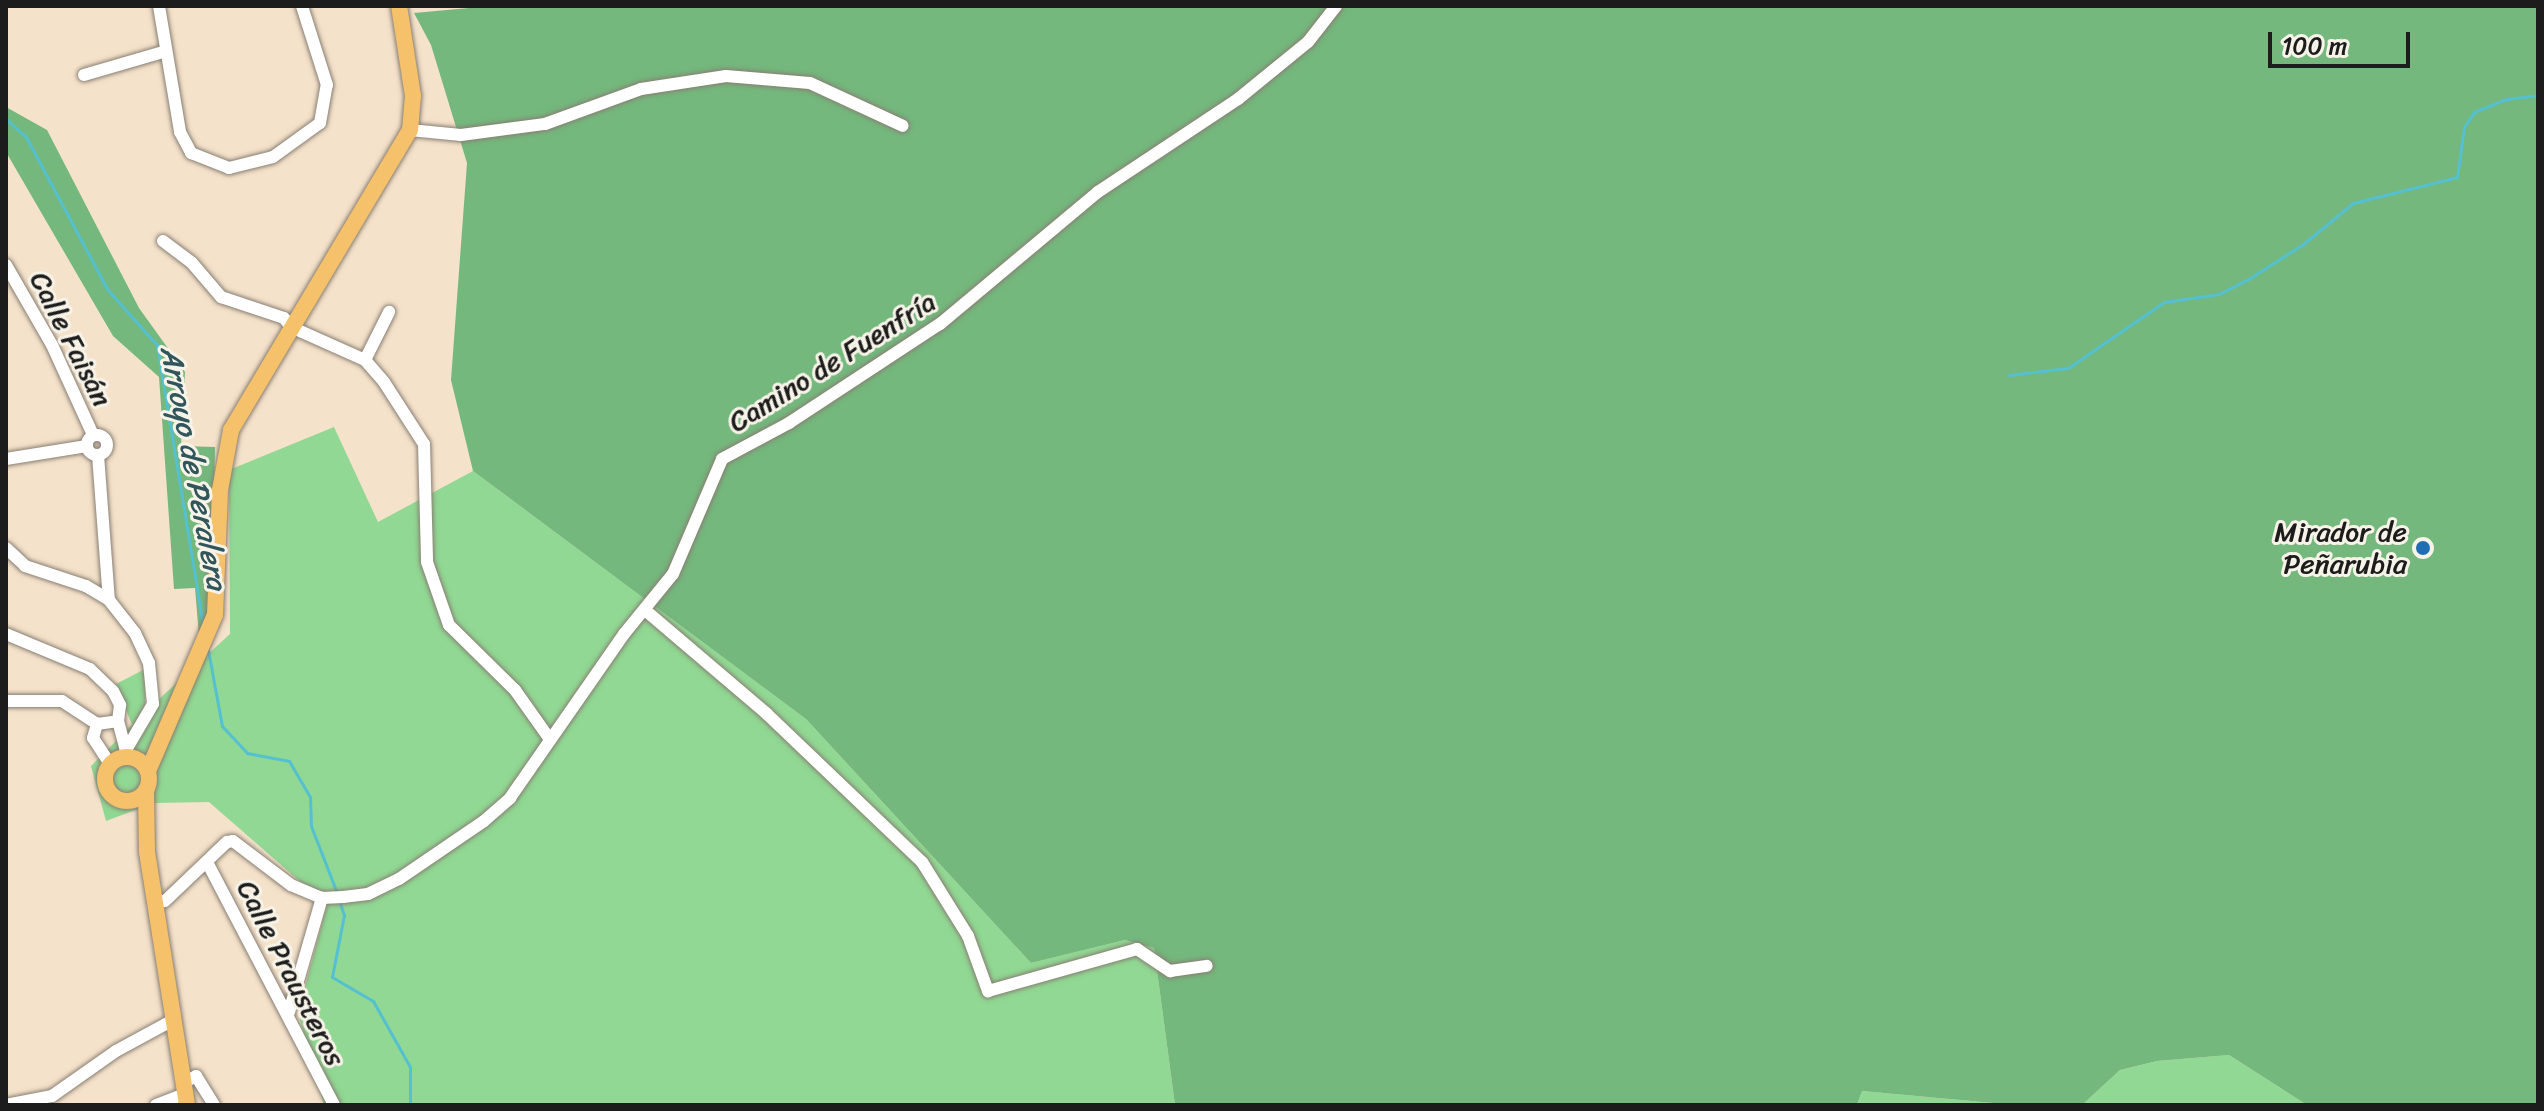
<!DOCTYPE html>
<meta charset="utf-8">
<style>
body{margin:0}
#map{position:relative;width:2544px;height:1111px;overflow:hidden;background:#f5e2ca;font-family:Sriracha,sans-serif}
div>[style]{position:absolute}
.green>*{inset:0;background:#90d893}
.forest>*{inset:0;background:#74b87d}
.stream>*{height:3px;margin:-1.5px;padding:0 1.5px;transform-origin:1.5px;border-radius:1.5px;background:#55c0d0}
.roads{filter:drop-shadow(0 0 2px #887f73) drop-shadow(0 0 2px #887f73)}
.minor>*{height:12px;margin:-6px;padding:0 6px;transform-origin:6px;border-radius:6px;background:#fff}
.minor>.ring{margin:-6px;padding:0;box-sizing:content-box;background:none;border:12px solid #fff;border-radius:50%}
.major>*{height:16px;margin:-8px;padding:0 8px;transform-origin:8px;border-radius:8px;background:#f5c16b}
.major>.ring{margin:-8px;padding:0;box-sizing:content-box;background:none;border:16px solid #f5c16b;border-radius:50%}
.dots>*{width:22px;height:22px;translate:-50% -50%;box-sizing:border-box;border:4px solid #f7f3e8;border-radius:50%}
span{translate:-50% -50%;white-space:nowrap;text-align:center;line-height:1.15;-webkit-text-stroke:6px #f7f3e8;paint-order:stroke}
.street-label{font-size:28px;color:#1c1c1c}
.poi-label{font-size:28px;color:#1c1c1c}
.right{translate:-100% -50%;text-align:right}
.water-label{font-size:30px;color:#30555b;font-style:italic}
.frame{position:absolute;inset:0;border:8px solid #1c1c1c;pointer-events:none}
.scale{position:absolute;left:2268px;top:32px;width:142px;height:36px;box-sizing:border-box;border:4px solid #1c1c1c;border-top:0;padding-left:10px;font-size:24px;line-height:28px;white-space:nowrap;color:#1c1c1c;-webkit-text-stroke:6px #f7f3e8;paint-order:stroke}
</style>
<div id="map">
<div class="green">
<i style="clip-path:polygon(334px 427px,378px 522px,473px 471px,806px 719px,1031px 963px,1125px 940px,1154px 948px,1175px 1105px,324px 1105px,298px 1013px,327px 905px,209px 802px,154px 803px,106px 821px,91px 766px,132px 725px,116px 684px,145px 669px,145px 712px,230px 634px,229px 470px)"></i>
<i style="clip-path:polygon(2229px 1055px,2307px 1105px,2082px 1105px,2120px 1070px,2157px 1061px)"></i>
<i style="clip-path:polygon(1862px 1091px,2015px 1105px,1857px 1105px)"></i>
</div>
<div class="forest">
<i style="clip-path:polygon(491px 6px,2538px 6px,2538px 1105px,2307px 1105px,2229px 1055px,2157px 1061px,2120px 1070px,2082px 1105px,2015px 1105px,1862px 1091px,1857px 1105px,1175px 1105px,1154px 948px,1125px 940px,1031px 963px,806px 719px,473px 471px,451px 380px,467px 163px,431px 45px,414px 13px)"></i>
<i style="clip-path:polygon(6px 107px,47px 130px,139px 308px,185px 372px,181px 446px,215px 447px,212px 604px,199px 636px,195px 588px,174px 589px,159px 377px,113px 336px,6px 152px)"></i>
</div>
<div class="stream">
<i style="left:6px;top:119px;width:27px;rotate:42deg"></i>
<i style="left:26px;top:137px;width:172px;rotate:61.9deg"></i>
<i style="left:107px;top:289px;width:75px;rotate:48.2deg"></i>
<i style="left:157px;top:345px;width:284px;rotate:80.7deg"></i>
<i style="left:2009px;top:375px;width:59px;rotate:-6.8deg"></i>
<i style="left:2068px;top:368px;width:116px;rotate:-34.5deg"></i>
<i style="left:2164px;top:302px;width:56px;rotate:-8.3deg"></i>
<i style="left:2219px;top:294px;width:31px;rotate:-27deg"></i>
<i style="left:2247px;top:280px;width:67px;rotate:-32.7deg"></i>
<i style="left:2303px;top:244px;width:65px;rotate:-39.4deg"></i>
<i style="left:2353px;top:203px;width:107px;rotate:-14deg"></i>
<i style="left:2457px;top:177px;width:50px;rotate:-82deg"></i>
<i style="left:2464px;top:127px;width:18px;rotate:-56deg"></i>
<i style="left:2474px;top:112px;width:35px;rotate:-22deg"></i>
<i style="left:2507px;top:99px;width:31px;rotate:-7deg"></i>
<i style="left:208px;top:650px;width:77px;rotate:79.6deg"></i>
<i style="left:222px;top:726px;width:37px;rotate:47deg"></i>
<i style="left:247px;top:753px;width:43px;rotate:10.8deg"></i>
<i style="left:289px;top:761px;width:42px;rotate:59.7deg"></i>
<i style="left:310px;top:797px;width:29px;rotate:88deg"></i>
<i style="left:311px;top:826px;width:72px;rotate:68.8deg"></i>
<i style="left:339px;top:900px;width:16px;rotate:72deg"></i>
<i style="left:344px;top:915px;width:63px;rotate:101deg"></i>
<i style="left:332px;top:977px;width:48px;rotate:30.3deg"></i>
<i style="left:373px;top:1001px;width:76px;rotate:60.7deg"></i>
<i style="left:410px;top:1067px;width:38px;rotate:90deg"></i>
</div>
<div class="roads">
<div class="minor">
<i style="left:159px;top:6px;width:128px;rotate:80.5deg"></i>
<i style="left:180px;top:132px;width:24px;rotate:62deg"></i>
<i style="left:191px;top:153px;width:41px;rotate:21.5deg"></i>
<i style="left:229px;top:168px;width:45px;rotate:-14deg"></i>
<i style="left:273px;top:157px;width:58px;rotate:-35.9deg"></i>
<i style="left:320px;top:123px;width:39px;rotate:-80deg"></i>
<i style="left:327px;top:85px;width:83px;rotate:-107.6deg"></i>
<i style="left:84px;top:75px;width:85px;rotate:-16.3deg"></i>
<i style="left:410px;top:130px;width:51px;rotate:5.6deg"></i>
<i style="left:461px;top:135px;width:85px;rotate:-7.5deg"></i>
<i style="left:545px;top:124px;width:102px;rotate:-20deg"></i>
<i style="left:641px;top:89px;width:86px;rotate:-8.7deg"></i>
<i style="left:726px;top:76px;width:84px;rotate:4.8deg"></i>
<i style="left:810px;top:83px;width:102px;rotate:24.8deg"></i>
<i style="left:163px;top:241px;width:36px;rotate:37deg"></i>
<i style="left:192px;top:263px;width:45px;rotate:49.5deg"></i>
<i style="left:221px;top:297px;width:66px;rotate:18.4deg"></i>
<i style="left:284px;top:318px;width:11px;rotate:52deg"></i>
<i style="left:291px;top:327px;width:81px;rotate:24deg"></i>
<i style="left:365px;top:360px;width:29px;rotate:49deg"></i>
<i style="left:384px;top:382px;width:74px;rotate:57.2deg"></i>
<i style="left:424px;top:444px;width:118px;rotate:88.5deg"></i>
<i style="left:427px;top:562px;width:67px;rotate:70.8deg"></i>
<i style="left:449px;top:625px;width:93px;rotate:44.6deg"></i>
<i style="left:515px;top:690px;width:59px;rotate:54.7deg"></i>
<i style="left:6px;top:265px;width:92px;rotate:60.1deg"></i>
<i style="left:52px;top:345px;width:99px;rotate:65.5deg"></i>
<i style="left:365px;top:360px;width:54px;rotate:-63.4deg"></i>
<i class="ring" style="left:87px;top:435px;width:8px;height:8px"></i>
<i style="left:98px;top:455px;width:145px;rotate:85.7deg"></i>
<i style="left:6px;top:459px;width:82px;rotate:-9.1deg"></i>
<i style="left:6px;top:548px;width:26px;rotate:43deg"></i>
<i style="left:25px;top:566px;width:64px;rotate:18.2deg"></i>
<i style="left:86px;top:586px;width:27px;rotate:31deg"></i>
<i style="left:109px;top:600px;width:42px;rotate:51.8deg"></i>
<i style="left:135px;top:633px;width:33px;rotate:65deg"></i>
<i style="left:149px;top:663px;width:41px;rotate:84.4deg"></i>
<i style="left:153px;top:704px;width:53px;rotate:120.4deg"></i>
<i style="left:645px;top:610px;width:160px;rotate:40.4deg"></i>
<i style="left:767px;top:714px;width:214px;rotate:43.7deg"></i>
<i style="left:922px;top:862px;width:87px;rotate:58.1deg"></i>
<i style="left:968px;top:936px;width:59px;rotate:70deg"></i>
<i style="left:988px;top:991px;width:155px;rotate:-15.7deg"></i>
<i style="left:1137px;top:949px;width:40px;rotate:34deg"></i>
<i style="left:1170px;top:971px;width:37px;rotate:-8deg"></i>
<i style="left:6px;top:634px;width:91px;rotate:22.6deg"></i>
<i style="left:90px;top:669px;width:32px;rotate:44deg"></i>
<i style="left:113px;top:691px;width:16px;rotate:63deg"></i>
<i style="left:120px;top:705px;width:16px;rotate:97deg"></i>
<i style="left:6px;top:701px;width:56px"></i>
<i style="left:62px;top:701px;width:42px;rotate:33.3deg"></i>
<i style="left:110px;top:764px;width:31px;rotate:-123deg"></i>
<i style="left:93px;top:738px;width:15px;rotate:-74deg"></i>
<i style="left:97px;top:724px;width:21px;rotate:-8deg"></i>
<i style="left:118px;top:721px;width:30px;rotate:75deg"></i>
<i style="left:207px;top:862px;width:274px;rotate:62.4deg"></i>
<i style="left:155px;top:904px;width:10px;rotate:-17deg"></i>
<i style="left:165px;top:901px;width:86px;rotate:-43.6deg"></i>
<i style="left:227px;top:842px;width:6px;rotate:-9deg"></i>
<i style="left:233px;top:841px;width:73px;rotate:37.2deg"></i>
<i style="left:291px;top:885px;width:34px;rotate:23deg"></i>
<i style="left:322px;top:898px;width:21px;rotate:-3deg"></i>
<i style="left:343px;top:897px;width:25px;rotate:-7deg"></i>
<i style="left:368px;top:894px;width:34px;rotate:-26deg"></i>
<i style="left:399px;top:879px;width:103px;rotate:-34.3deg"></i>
<i style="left:484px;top:821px;width:35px;rotate:-41deg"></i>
<i style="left:510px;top:798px;width:200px;rotate:-55.2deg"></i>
<i style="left:624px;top:634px;width:77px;rotate:-50.8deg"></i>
<i style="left:673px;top:574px;width:125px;rotate:-66.9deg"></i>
<i style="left:722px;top:459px;width:76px;rotate:-28.2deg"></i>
<i style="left:789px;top:423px;width:181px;rotate:-33.3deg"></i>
<i style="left:940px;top:324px;width:206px;rotate:-39.9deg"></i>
<i style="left:1098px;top:192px;width:168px;rotate:-33.6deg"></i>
<i style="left:1238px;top:99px;width:90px;rotate:-39.2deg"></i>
<i style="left:1308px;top:42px;width:46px;rotate:-52.1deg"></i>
<i style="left:289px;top:1012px;width:119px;rotate:-73.9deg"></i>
<i style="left:183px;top:1083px;width:15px;rotate:-28deg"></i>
<i style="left:196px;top:1076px;width:34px;rotate:58deg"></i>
<i style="left:6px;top:1105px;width:47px;rotate:-11.1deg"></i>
<i style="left:52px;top:1096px;width:78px;rotate:-35.1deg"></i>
<i style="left:116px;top:1051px;width:65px;rotate:-28.5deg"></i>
<i style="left:156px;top:1105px;width:31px;rotate:-21deg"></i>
</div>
<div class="major">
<i class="ring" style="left:105px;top:757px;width:28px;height:28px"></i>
<i style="left:148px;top:771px;width:170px;rotate:-66.8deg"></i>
<i style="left:215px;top:615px;width:125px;rotate:-87.7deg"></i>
<i style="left:220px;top:490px;width:61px;rotate:-79.6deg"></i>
<i style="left:231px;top:430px;width:349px;rotate:-59.2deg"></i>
<i style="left:410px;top:130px;width:34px;rotate:-85deg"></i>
<i style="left:413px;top:96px;width:91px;rotate:-98.8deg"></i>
<i style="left:146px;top:791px;width:61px;rotate:89.1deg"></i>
<i style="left:147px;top:852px;width:256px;rotate:81deg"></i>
</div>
</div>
<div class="dots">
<i style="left:2423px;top:548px;background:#1f6fb2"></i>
</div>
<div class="street-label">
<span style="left:71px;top:339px;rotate:63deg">Calle Faisán</span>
<span style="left:832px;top:362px;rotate:-32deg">Camino de Fuenfría</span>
<span style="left:291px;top:973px;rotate:63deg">Calle Prausteros</span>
</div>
<div class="poi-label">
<span class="right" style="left:2407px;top:548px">Mirador de<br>Peñarubia</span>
</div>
<div class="water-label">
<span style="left:194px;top:468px;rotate:79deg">Arroyo de Peralera</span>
</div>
<div class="frame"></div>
<div class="scale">100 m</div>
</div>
